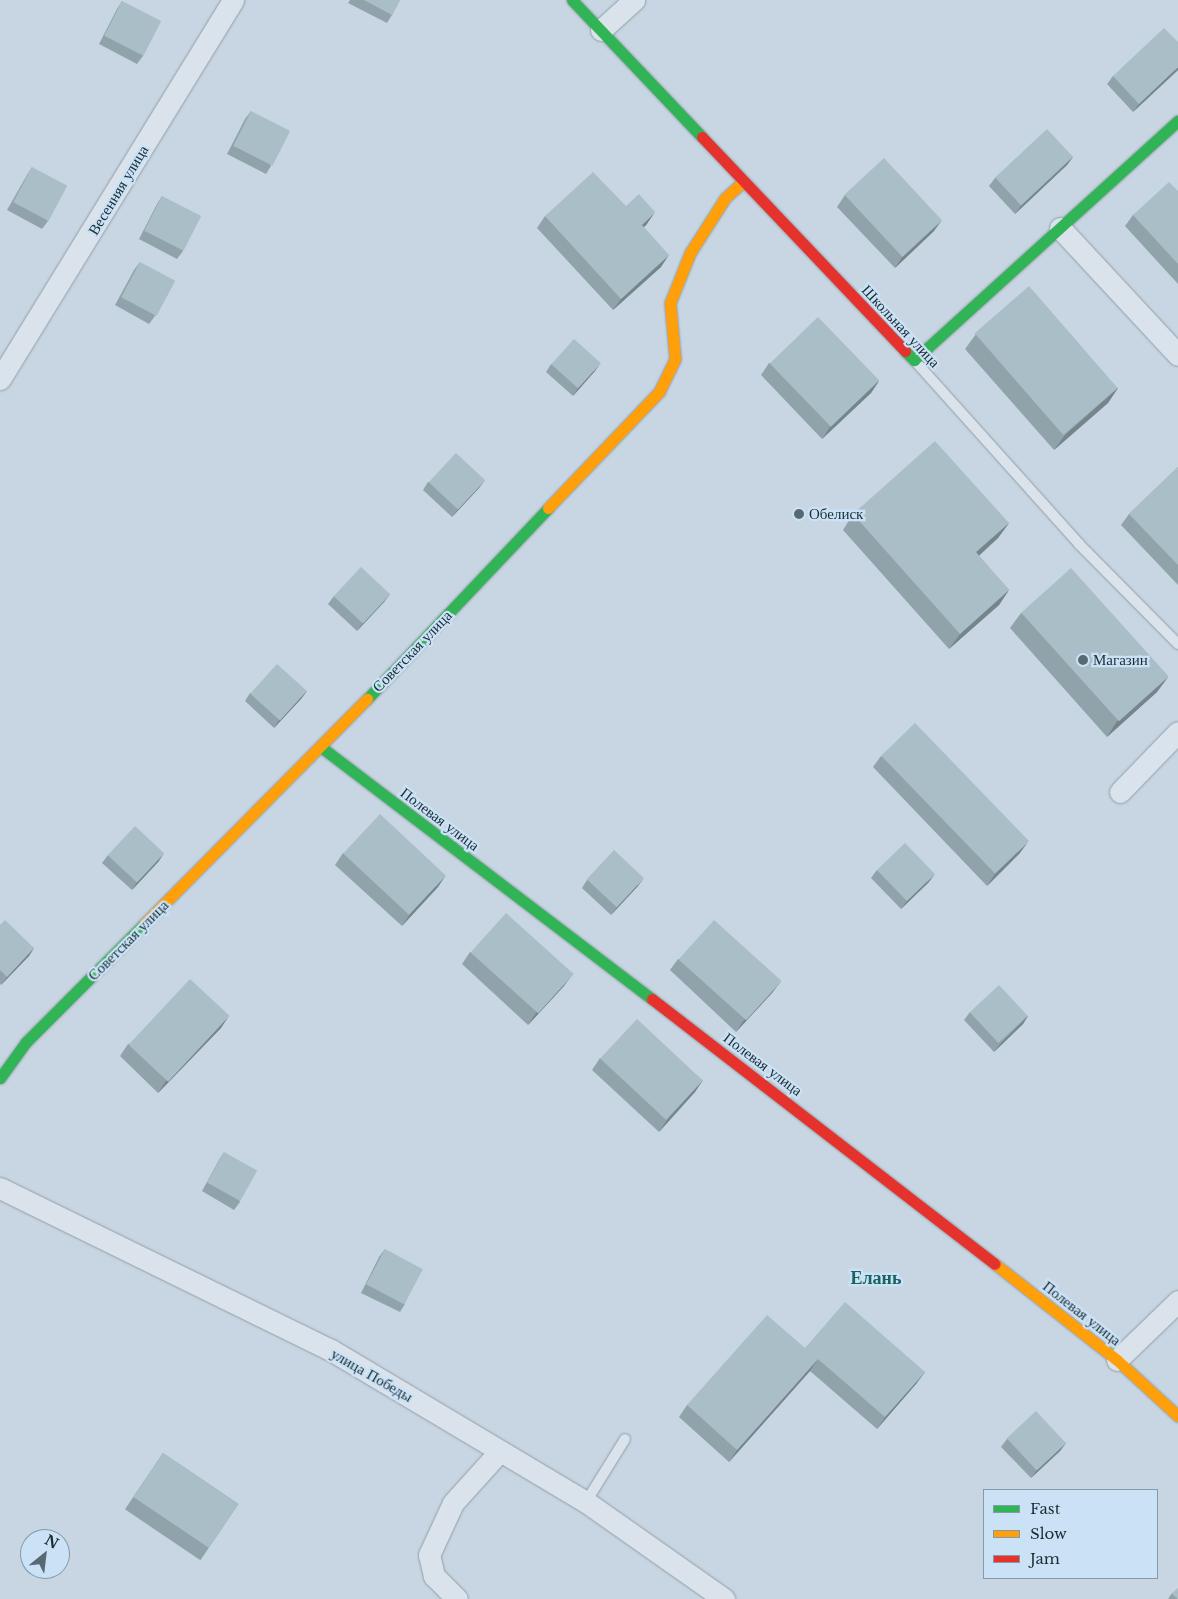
<!DOCTYPE html>
<meta charset="utf-8">
<style>
body{margin:0}
#map{position:relative;width:1178px;height:1599px;overflow:hidden;background:#c8d6e3;font-family:"Libre Baskerville",serif}
div>[style]{position:absolute}
.roads{filter:drop-shadow(0 0 1px #929ea7) drop-shadow(0 0 1px #929ea7)}
.lane>*{height:10px;margin:-5px;padding:0 5px;transform-origin:5px;border-radius:5px;background:#dae3eb}
.street>*{height:21px;margin:-10.5px;padding:0 10.5px;transform-origin:10.5px;border-radius:10.5px;background:#dae3eb}
.fast>*{height:11px;margin:-5.5px;padding:0 5.5px;transform-origin:5.5px;border-radius:5.5px;background:#30b455}
.slow>*{height:11px;margin:-5.5px;padding:0 5.5px;transform-origin:5.5px;border-radius:5.5px;background:#ff9f0a}
.jam>*{height:11px;margin:-5.5px;padding:0 5.5px;transform-origin:5.5px;border-radius:5.5px;background:#e5322d}
.wall>*{inset:0;background:#91a3aa;transform-origin:0 0}
.shaded-wall>*{inset:0;background:#76858b}
.building>*{inset:0;background:#a9bec6;transform-origin:0 0}
.dots>*{width:14px;height:14px;translate:-50% -50%;box-sizing:border-box;border:2px solid #cbe2f6;border-radius:50%}
span{translate:-50% -50%;white-space:nowrap;text-align:center;line-height:1.15;-webkit-text-stroke:4.5px #cbe2f6;paint-order:stroke}
.street-label{font-size:15px;color:#1a2e35}
.poi-label{font-size:15px;color:#1a2e35}
.left{translate:0 -50%;text-align:left}
.quarter-label{font-size:18px;color:#196361;font-weight:700}
.legend{position:absolute;left:983px;top:1489px;width:175px;height:90px;box-sizing:border-box;background:#cbe2f6;border:1px solid #849aa9;margin:0;padding:6px 9px;list-style:none;font-size:15px;color:#1a2e35}
.legend li{display:flex;align-items:center;gap:10px;height:25px}
.legend b{width:25px;border:1px solid #849aa9}
.north{position:absolute;left:20px;top:1529px;width:50px;height:50px;box-sizing:border-box;background:#cbe2f6;border:1px solid #849aa9;border-radius:50%;rotate:29deg;font-size:14px;font-weight:700;line-height:20px;text-align:center;color:#1a2e35}
.north::after{content:'';display:block;margin:auto;width:18px;height:22px;background:#576972;clip-path:polygon(50% 0,100% 100%,50% 72%,0 100%)}
</style>
<div id="map">
<div class="roads">
<div class="lane">
<i style="left:915px;top:361px;width:246px;rotate:48.1deg"></i>
<i style="left:1079px;top:544px;width:141px;rotate:45.3deg"></i>
<i style="left:586px;top:1502px;width:74px;rotate:-58.2deg"></i>
</div>
<div class="street">
<i style="left:601px;top:30px;width:45px;rotate:-42.3deg"></i>
<i style="left:1060px;top:228px;width:173px;rotate:47.1deg"></i>
<i style="left:0;top:379px;width:445px;rotate:-58.4deg"></i>
<i style="left:1120px;top:792px;width:83px;rotate:-46deg"></i>
<i style="left:0;top:1188px;width:369px;rotate:26.1deg"></i>
<i style="left:331px;top:1350px;width:297px;rotate:30.8deg"></i>
<i style="left:586px;top:1502px;width:169px;rotate:35.1deg"></i>
<i style="left:1117px;top:1360px;width:85px;rotate:-44deg"></i>
<i style="left:457px;top:1599px;width:33px;rotate:-135deg"></i>
<i style="left:434px;top:1576px;width:22px;rotate:-103deg"></i>
<i style="left:429px;top:1555px;width:57px;rotate:-65.2deg"></i>
<i style="left:453px;top:1503px;width:70px;rotate:-47.9deg"></i>
</div>
<div class="fast">
<i style="left:572px;top:0;width:189px;rotate:46.5deg"></i>
<i style="left:905px;top:351px;width:13px;rotate:45deg"></i>
<i style="left:914px;top:360px;width:356px;rotate:-42.2deg"></i>
<i style="left:367px;top:699px;width:263px;rotate:-46.5deg"></i>
<i style="left:321px;top:747px;width:416px;rotate:37.3deg"></i>
<i style="left:0;top:1078px;width:44px;rotate:-54.2deg"></i>
<i style="left:26px;top:1042px;width:167px;rotate:-45deg"></i>
</div>
<div class="slow">
<i style="left:548px;top:508px;width:161px;rotate:-46.3deg"></i>
<i style="left:659px;top:392px;width:37px;rotate:-64deg"></i>
<i style="left:675px;top:359px;width:56px;rotate:-95.1deg"></i>
<i style="left:670px;top:303px;width:54px;rotate:-68.2deg"></i>
<i style="left:690px;top:253px;width:65px;rotate:-57.5deg"></i>
<i style="left:725px;top:198px;width:24px;rotate:-42deg"></i>
<i style="left:144px;top:924px;width:317px;rotate:-45.3deg"></i>
<i style="left:995px;top:1264px;width:155px;rotate:38.2deg"></i>
<i style="left:1117px;top:1360px;width:83px;rotate:42.6deg"></i>
</div>
<div class="jam">
<i style="left:702px;top:137px;width:295px;rotate:46.5deg"></i>
<i style="left:652px;top:999px;width:433px;rotate:37.7deg"></i>
</div>
</div>
<div class="wall">
<i style="clip-path:polygon(350px 0,400px 0,392px 15px,387px 23px,348px 3px)"></i>
<i style="clip-path:polygon(122px 1px,143px 56px,137px 64px,99px 44px,117px 9px)"></i>
<i style="clip-path:polygon(1178px 70px,1133px 112px,1107px 84px,1113px 76px)"></i>
<i style="clip-path:polygon(251px 111px,271px 166px,266px 174px,227px 154px,245px 119px)"></i>
<i style="clip-path:polygon(1073px 157px,1067px 165px,1015px 214px,989px 186px,995px 178px)"></i>
<i style="clip-path:polygon(32px 167px,48px 221px,42px 229px,7px 210px,27px 175px)"></i>
<i style="clip-path:polygon(1178px 191px,1178px 284px,1125px 226px,1133px 215px)"></i>
<i style="clip-path:polygon(845px 195px,934px 231px,895px 268px,837px 207px)"></i>
<i style="clip-path:polygon(162px 196px,183px 251px,177px 259px,139px 239px,157px 204px)"></i>
<i style="clip-path:polygon(626px 206px,647px 224px,644px 227px,661px 267px,613px 310px,537px 228px,545px 216px)"></i>
<i style="clip-path:polygon(140px 262px,155px 316px,149px 324px,115px 305px,134px 270px)"></i>
<i style="clip-path:polygon(976px 334px,1118px 388px,1108px 403px,1054px 450px,965px 349px)"></i>
<i style="clip-path:polygon(769px 363px,879px 381px,871px 393px,822px 439px,761px 375px)"></i>
<i style="clip-path:polygon(551px 364px,595px 371px,573px 396px,546px 372px)"></i>
<i style="clip-path:polygon(1178px 467px,1178px 585px,1121px 525px,1129px 514px)"></i>
<i style="clip-path:polygon(485px 480px,479px 488px,452px 517px,423px 490px,428px 482px)"></i>
<i style="clip-path:polygon(853px 514px,1009px 523px,998px 538px,979px 556px,1009px 590px,999px 605px,949px 649px,843px 530px)"></i>
<i style="clip-path:polygon(390px 594px,384px 602px,357px 631px,328px 604px,334px 596px)"></i>
<i style="clip-path:polygon(1021px 613px,1168px 677px,1157px 692px,1107px 737px,1010px 628px)"></i>
<i style="clip-path:polygon(307px 691px,301px 699px,274px 728px,245px 701px,250px 693px)"></i>
<i style="clip-path:polygon(881px 756px,1020px 853px,987px 886px,873px 767px)"></i>
<i style="clip-path:polygon(343px 853px,438px 887px,402px 926px,335px 865px)"></i>
<i style="clip-path:polygon(108px 855px,159px 861px,132px 890px,102px 863px)"></i>
<i style="clip-path:polygon(877px 870px,929px 882px,901px 909px,871px 878px)"></i>
<i style="clip-path:polygon(587px 880px,638px 886px,611px 915px,582px 888px)"></i>
<i style="clip-path:polygon(0 925px,34px 948px,29px 956px,1px 985px,0 984px)"></i>
<i style="clip-path:polygon(470px 952px,564px 986px,528px 1025px,462px 964px)"></i>
<i style="clip-path:polygon(678px 959px,781px 981px,772px 993px,736px 1032px,670px 970px)"></i>
<i style="clip-path:polygon(970px 1012px,1028px 1016px,1023px 1024px,994px 1052px,964px 1020px)"></i>
<i style="clip-path:polygon(221px 1028px,158px 1093px,120px 1056px,128px 1044px)"></i>
<i style="clip-path:polygon(600px 1058px,703px 1080px,695px 1092px,659px 1132px,592px 1070px)"></i>
<i style="clip-path:polygon(224px 1152px,240px 1202px,234px 1210px,202px 1191px,219px 1160px)"></i>
<i style="clip-path:polygon(385px 1249px,405px 1304px,400px 1312px,361px 1293px,379px 1257px)"></i>
<i style="clip-path:polygon(805px 1348px,925px 1372px,916px 1384px,877px 1429px,810px 1371px,729px 1462px,679px 1417px,687px 1405px)"></i>
<i style="clip-path:polygon(1007px 1439px,1066px 1443px,1060px 1451px,1031px 1478px,1001px 1447px)"></i>
<i style="left:163px;top:1453px;width:91px;height:68px;rotate:34deg"></i>
<i style="clip-path:polygon(1172px 1593px,1178px 1599px,1168px 1599px)"></i>
</div>
<div class="shaded-wall">
<i style="clip-path:polygon(1178px 67px,1178px 70px,1133px 112px,1139px 104px)"></i>
<i style="clip-path:polygon(1073px 157px,1067px 165px,1015px 214px,1021px 206px)"></i>
<i style="clip-path:polygon(655px 212px,647px 224px,633px 237px,642px 225px)"></i>
<i style="clip-path:polygon(942px 220px,934px 231px,895px 268px,903px 256px)"></i>
<i style="clip-path:polygon(669px 255px,661px 267px,613px 310px,621px 299px)"></i>
<i style="clip-path:polygon(601px 363px,595px 371px,573px 396px,578px 388px)"></i>
<i style="clip-path:polygon(879px 381px,871px 393px,822px 439px,830px 427px)"></i>
<i style="clip-path:polygon(1118px 388px,1108px 403px,1054px 450px,1065px 435px)"></i>
<i style="clip-path:polygon(485px 480px,479px 488px,452px 517px,458px 509px)"></i>
<i style="clip-path:polygon(1009px 523px,998px 538px,965px 568px,976px 552px)"></i>
<i style="clip-path:polygon(1009px 590px,999px 605px,949px 649px,960px 634px)"></i>
<i style="clip-path:polygon(390px 594px,384px 602px,357px 631px,363px 623px)"></i>
<i style="clip-path:polygon(1168px 677px,1157px 692px,1107px 737px,1117px 721px)"></i>
<i style="clip-path:polygon(307px 691px,301px 699px,274px 728px,279px 720px)"></i>
<i style="clip-path:polygon(1028px 842px,1020px 853px,987px 886px,995px 874px)"></i>
<i style="clip-path:polygon(164px 853px,159px 861px,132px 890px,137px 882px)"></i>
<i style="clip-path:polygon(935px 874px,929px 882px,901px 909px,907px 901px)"></i>
<i style="clip-path:polygon(446px 875px,438px 887px,402px 926px,410px 914px)"></i>
<i style="clip-path:polygon(644px 878px,638px 886px,611px 915px,617px 907px)"></i>
<i style="clip-path:polygon(34px 948px,29px 956px,1px 985px,7px 977px)"></i>
<i style="clip-path:polygon(573px 974px,564px 986px,528px 1025px,536px 1013px)"></i>
<i style="clip-path:polygon(781px 981px,772px 993px,736px 1032px,744px 1020px)"></i>
<i style="clip-path:polygon(229px 1016px,221px 1028px,158px 1093px,166px 1081px)"></i>
<i style="clip-path:polygon(1028px 1016px,1023px 1024px,994px 1052px,1000px 1044px)"></i>
<i style="clip-path:polygon(703px 1080px,695px 1092px,659px 1132px,667px 1120px)"></i>
<i style="clip-path:polygon(818px 1359px,810px 1371px,729px 1462px,737px 1450px)"></i>
<i style="clip-path:polygon(925px 1372px,916px 1384px,877px 1429px,885px 1417px)"></i>
<i style="clip-path:polygon(1066px 1443px,1060px 1451px,1031px 1478px,1037px 1470px)"></i>
</div>
<div class="building">
<i style="clip-path:polygon(364px 0,400px 0,392px 15px)"></i>
<i style="left:122px;top:1px;width:44px;height:39px;rotate:27deg"></i>
<i style="clip-path:polygon(1164px 28px,1178px 42px,1178px 67px,1139px 104px,1113px 76px)"></i>
<i style="left:251px;top:111px;width:44px;height:39px;rotate:27deg"></i>
<i style="left:1047px;top:129px;width:38px;height:71px;rotate:47deg"></i>
<i style="left:884px;top:158px;width:85px;height:54px;rotate:47deg"></i>
<i style="left:32px;top:167px;width:40px;height:40px;rotate:28deg"></i>
<i style="clip-path:polygon(593px 172px,626px 206px,639px 194px,655px 212px,642px 225px,669px 255px,621px 299px,545px 216px)"></i>
<i style="clip-path:polygon(1169px 182px,1178px 191px,1178px 264px,1133px 215px)"></i>
<i style="left:162px;top:196px;width:44px;height:39px;rotate:27deg"></i>
<i style="left:140px;top:262px;width:40px;height:40px;rotate:28deg"></i>
<i style="left:1029px;top:286px;width:135px;height:72px;rotate:49deg"></i>
<i style="left:818px;top:317px;width:88px;height:67px;rotate:46deg"></i>
<i style="left:574px;top:339px;width:36px;height:34px;rotate:42deg"></i>
<i style="clip-path:polygon(935px 441px,1009px 523px,976px 552px,1009px 590px,960px 634px,853px 514px)"></i>
<i style="left:456px;top:453px;width:40px;height:40px;rotate:43deg"></i>
<i style="clip-path:polygon(1178px 467px,1178px 565px,1129px 514px)"></i>
<i style="left:361px;top:567px;width:40px;height:40px;rotate:43deg"></i>
<i style="left:1071px;top:568px;width:146px;height:67px;rotate:48deg"></i>
<i style="left:277px;top:664px;width:40px;height:40px;rotate:42deg"></i>
<i style="left:915px;top:723px;width:164px;height:47px;rotate:46deg"></i>
<i style="left:380px;top:814px;width:90px;height:54px;rotate:43deg"></i>
<i style="left:135px;top:826px;width:40px;height:40px;rotate:43deg"></i>
<i style="left:905px;top:843px;width:43px;height:39px;rotate:46deg"></i>
<i style="left:614px;top:850px;width:41px;height:40px;rotate:43deg"></i>
<i style="left:506px;top:913px;width:91px;height:53px;rotate:42deg"></i>
<i style="clip-path:polygon(5px 920px,34px 948px,7px 977px,0 970px,0 925px)"></i>
<i style="left:714px;top:920px;width:91px;height:53px;rotate:42deg"></i>
<i style="left:190px;top:979px;width:54px;height:90px;rotate:43deg"></i>
<i style="left:999px;top:985px;width:42px;height:40px;rotate:47deg"></i>
<i style="left:637px;top:1019px;width:90px;height:54px;rotate:43deg"></i>
<i style="left:224px;top:1152px;width:38px;height:35px;rotate:29deg"></i>
<i style="left:385px;top:1249px;width:43px;height:40px;rotate:28deg"></i>
<i style="clip-path:polygon(845px 1302px,925px 1372px,885px 1417px,818px 1359px,737px 1450px,687px 1405px,767px 1315px,805px 1348px)"></i>
<i style="left:1036px;top:1411px;width:44px;height:40px;rotate:47deg"></i>
<i style="left:163px;top:1453px;width:91px;height:53px;rotate:34deg"></i>
<i style="clip-path:polygon(1178px 1588px,1178px 1599px,1172px 1593px)"></i>
</div>
<div class="dots">
<i style="left:799px;top:514px;background:#576972"></i>
<i style="left:1083px;top:660px;background:#576972"></i>
</div>
<div class="street-label">
<span style="left:118px;top:190px;rotate:-59deg">Весенняя улица</span>
<span style="left:901px;top:326px;rotate:47deg">Школьная улица</span>
<span style="left:412px;top:651px;rotate:-46deg">Советская улица</span>
<span style="left:440px;top:819px;rotate:37deg">Полевая улица</span>
<span style="left:128px;top:940px;rotate:-45deg">Советская улица</span>
<span style="left:763px;top:1064px;rotate:37deg">Полевая улица</span>
<span style="left:1082px;top:1313px;rotate:38deg">Полевая улица</span>
<span style="left:372px;top:1375px;rotate:30deg">улица Победы</span>
</div>
<div class="poi-label">
<span class="left" style="left:809px;top:514px">Обелиск</span>
<span class="left" style="left:1093px;top:660px">Магазин</span>
</div>
<div class="quarter-label">
<span style="left:876px;top:1278px">Елань</span>
</div>
<ul class="legend">
<li><b style="height:6px;background:#30b455"></b>Fast</li>
<li><b style="height:6px;background:#ff9f0a"></b>Slow</li>
<li><b style="height:6px;background:#e5322d"></b>Jam</li>
</ul>
<div class="north">N</div>
</div>
